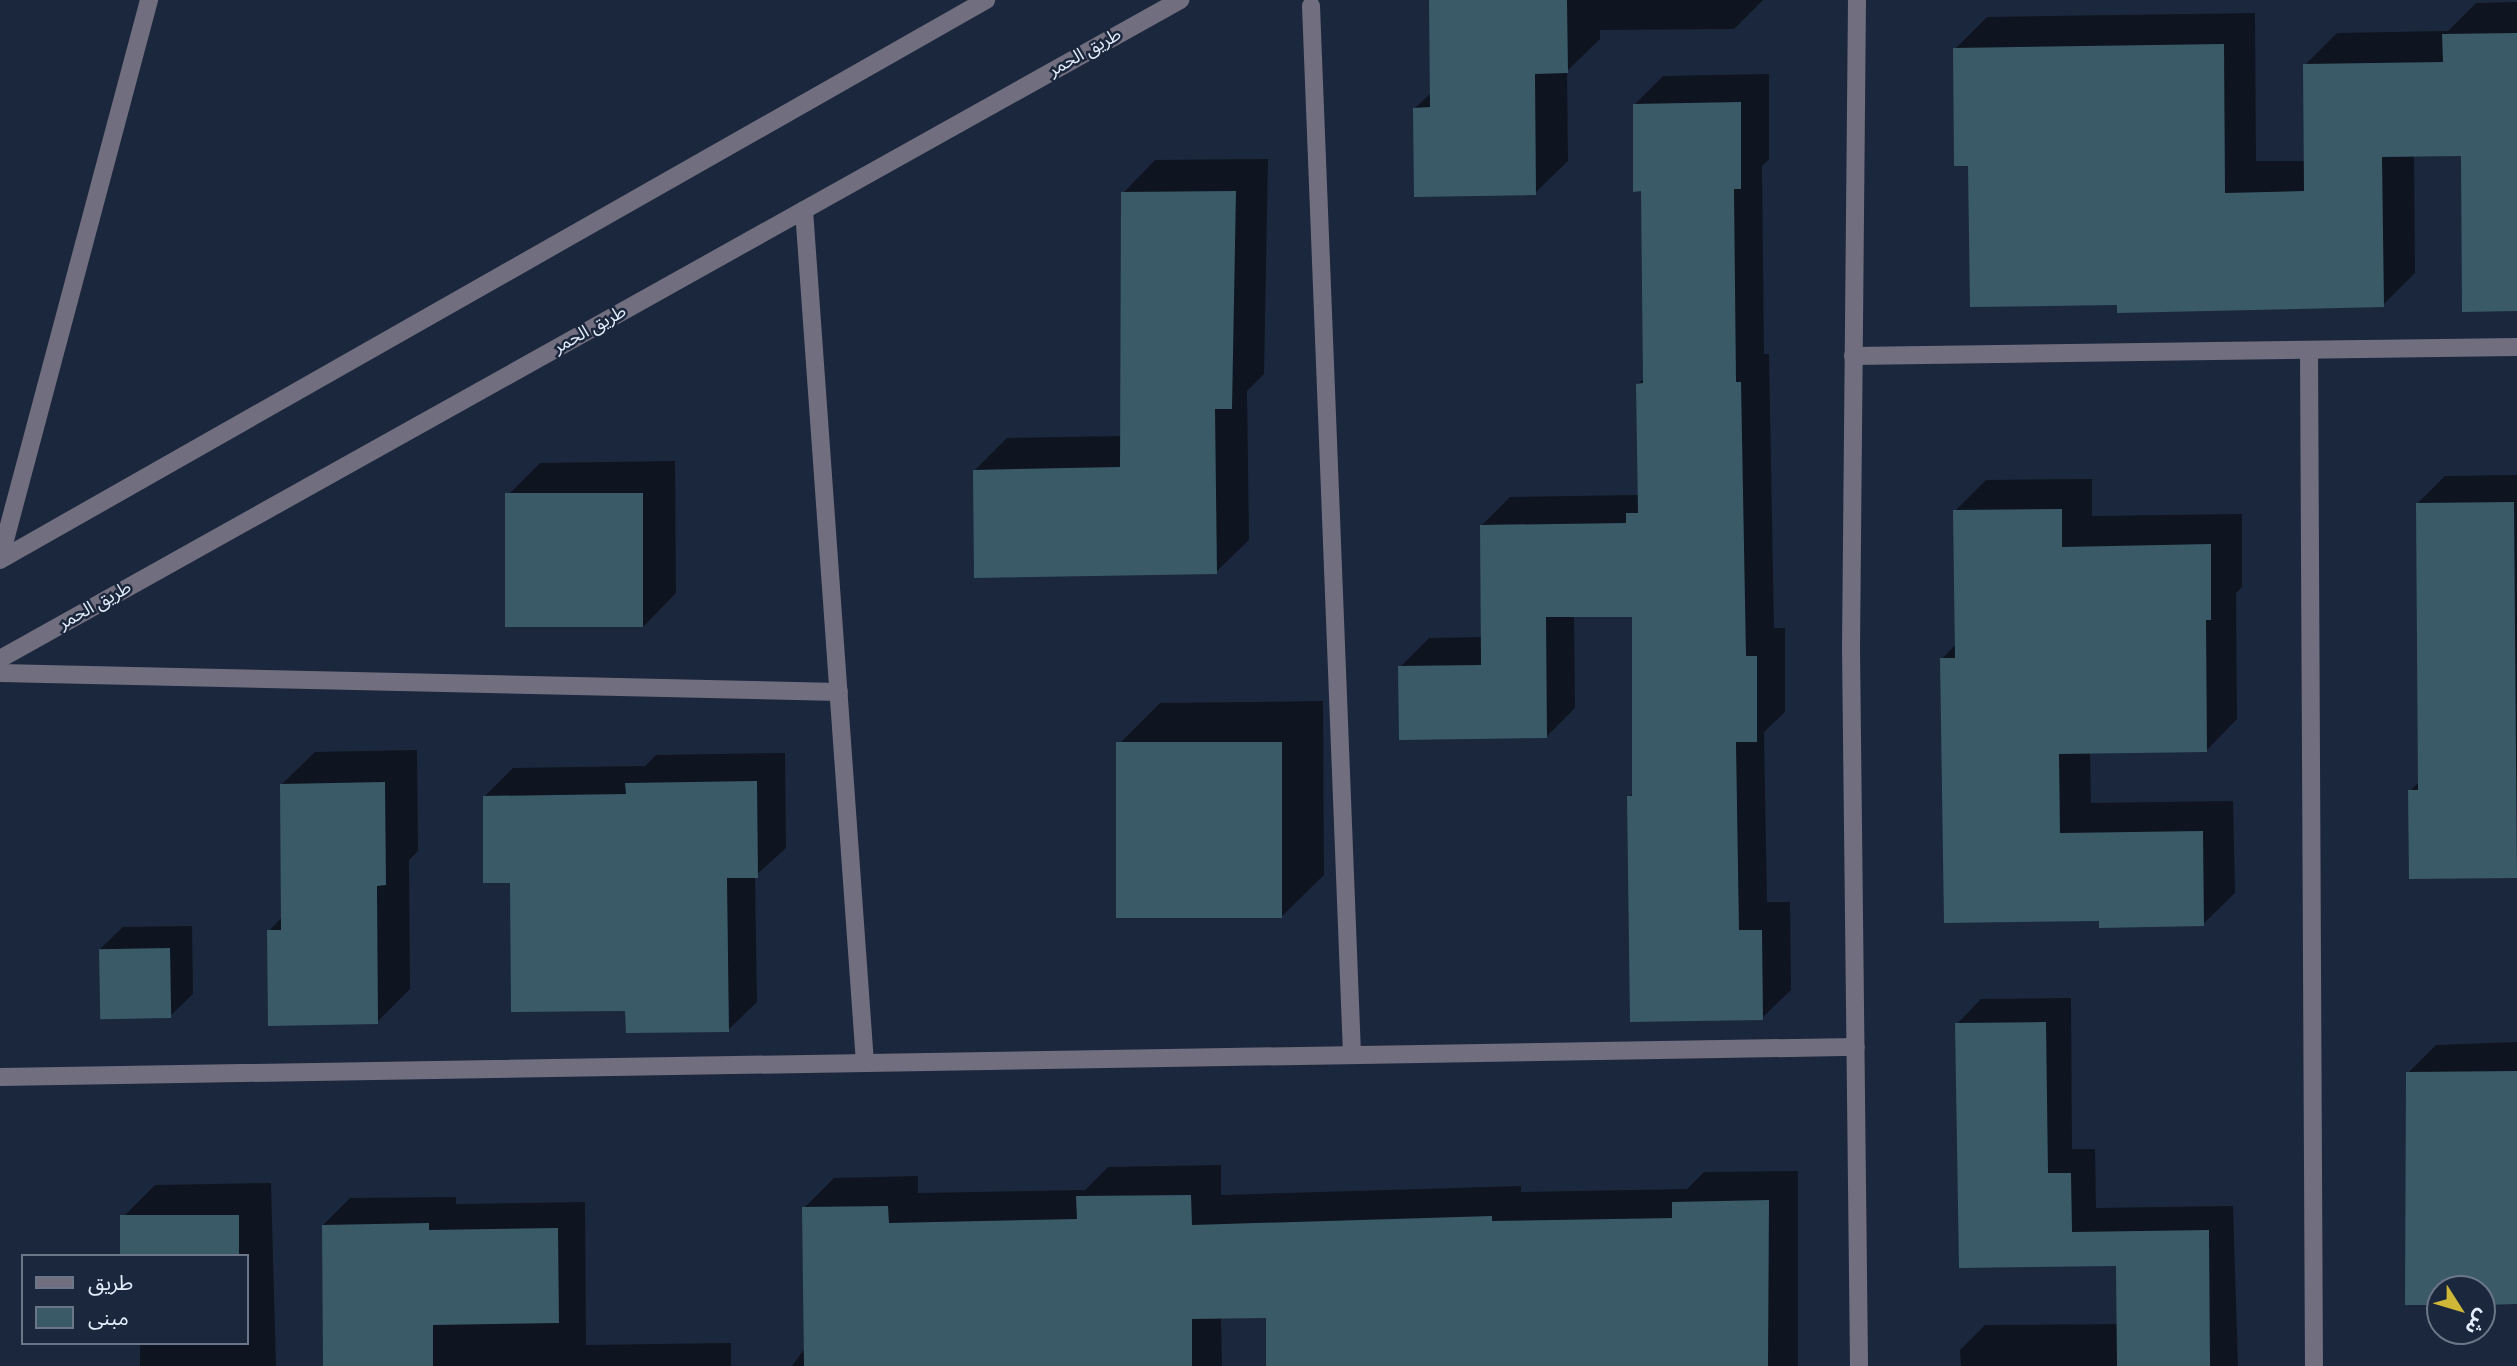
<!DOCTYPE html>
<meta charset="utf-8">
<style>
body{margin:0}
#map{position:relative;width:2517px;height:1366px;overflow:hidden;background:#1b273c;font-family:"Source Sans 3","Noto Sans Arabic",sans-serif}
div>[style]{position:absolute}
.shadow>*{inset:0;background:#0007}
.building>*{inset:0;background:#3b5a68;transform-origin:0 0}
.minor>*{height:18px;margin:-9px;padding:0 9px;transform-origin:9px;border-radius:9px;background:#716e7f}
span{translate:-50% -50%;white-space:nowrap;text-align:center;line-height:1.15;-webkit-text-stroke:5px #1b273c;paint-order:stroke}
.street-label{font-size:18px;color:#e4edfb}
.legend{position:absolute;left:21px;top:1254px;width:228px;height:91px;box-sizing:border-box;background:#1b273c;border:2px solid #6b7688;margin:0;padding:9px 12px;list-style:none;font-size:21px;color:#e4edfb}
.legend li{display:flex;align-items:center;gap:14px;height:35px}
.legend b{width:35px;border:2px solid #6b7688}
.north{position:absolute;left:2426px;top:1275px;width:70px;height:70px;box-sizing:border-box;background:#1b273c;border:2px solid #6b7688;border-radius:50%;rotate:127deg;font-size:19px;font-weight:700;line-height:28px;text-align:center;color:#e4edfb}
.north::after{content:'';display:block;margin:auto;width:24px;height:32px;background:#cfb837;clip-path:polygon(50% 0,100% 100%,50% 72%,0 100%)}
</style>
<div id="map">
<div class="shadow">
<i style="clip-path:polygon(1431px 0,1763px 0,1734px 29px,1600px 30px,1600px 39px,1567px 71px,1568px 161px,1535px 193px,1415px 108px,1432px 92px)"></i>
<i style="clip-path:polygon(2517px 2px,2517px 309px,2462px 154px,2414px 155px,2415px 273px,2383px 305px,2119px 303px,1970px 164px,1955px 49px,1987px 17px,2255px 13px,2256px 161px,2306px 161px,2305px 65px,2337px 33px,2448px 31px,2476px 3px)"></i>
<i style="clip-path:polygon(1769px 74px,1769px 159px,1762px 166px,1764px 354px,1769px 354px,1774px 628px,1785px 628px,1785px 712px,1764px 732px,1767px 902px,1790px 902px,1791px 990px,1762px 1018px,1629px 797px,1634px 792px,1634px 615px,1574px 615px,1575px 708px,1546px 737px,1400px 667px,1429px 638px,1483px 637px,1482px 525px,1510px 497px,1640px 495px,1638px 384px,1645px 378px,1643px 190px,1634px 105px,1663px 76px)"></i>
<i style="clip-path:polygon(1268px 159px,1264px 374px,1247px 391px,1249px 540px,1216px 572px,975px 470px,1007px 438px,1122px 436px,1123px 193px,1155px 160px)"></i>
<i style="clip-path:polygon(675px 461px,676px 593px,644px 626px,507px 496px,540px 463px)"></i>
<i style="clip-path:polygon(2517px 475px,2517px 877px,2411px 877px,2410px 791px,2420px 781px,2417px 504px,2445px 476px)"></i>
<i style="clip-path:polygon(2092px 479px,2092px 516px,2242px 514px,2242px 587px,2236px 593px,2237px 719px,2206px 751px,2090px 752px,2091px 803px,2233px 801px,2235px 893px,2203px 924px,2101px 919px,1942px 659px,1956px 644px,1955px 511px,1986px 480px)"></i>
<i style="clip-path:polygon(1323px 701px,1324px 875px,1282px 916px,1118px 745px,1160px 703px)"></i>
<i style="clip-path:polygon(417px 750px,418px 851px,409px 860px,410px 989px,377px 1022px,269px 931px,283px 916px,282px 784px,315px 752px)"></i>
<i style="clip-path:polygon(785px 753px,786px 848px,755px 876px,757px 1002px,728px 1030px,627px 1009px,512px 881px,485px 796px,513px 768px,645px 766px,656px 755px)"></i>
<i style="clip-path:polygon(192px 926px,193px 994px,170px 1016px,100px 949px,123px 927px)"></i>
<i style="clip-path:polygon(2071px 998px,2072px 1149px,2095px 1149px,2096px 1208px,2233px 1206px,2238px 1366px,1961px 1366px,1960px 1350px,1985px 1325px,2118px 1324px,2118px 1264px,1960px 1267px,1957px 1024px,1981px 999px)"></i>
<i style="clip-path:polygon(2517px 1042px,2517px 1302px,2482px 1303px,2482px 1289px,2440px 1289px,2440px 1303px,2408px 1073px,2436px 1045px)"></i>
<i style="clip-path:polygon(1221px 1165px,1221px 1195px,1521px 1186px,1521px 1192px,1687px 1189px,1704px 1172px,1798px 1171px,1798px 1366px,1268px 1366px,1267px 1316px,1221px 1317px,1222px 1366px,792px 1366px,805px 1348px,804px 1208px,834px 1178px,918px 1176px,918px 1193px,1085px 1190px,1108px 1167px)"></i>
<i style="clip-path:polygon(271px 1183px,276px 1366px,140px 1366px,140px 1343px,247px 1343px,247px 1256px,122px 1256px,122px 1218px,155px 1185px)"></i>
<i style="clip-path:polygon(456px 1197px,456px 1204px,585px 1202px,586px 1345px,731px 1343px,731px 1366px,327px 1366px,323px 1225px,350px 1198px)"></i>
</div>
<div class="building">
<i style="clip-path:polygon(1429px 0,1567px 0,1568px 73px,1535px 74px,1536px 195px,1414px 197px,1413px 108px,1430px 107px)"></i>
<i style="clip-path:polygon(2517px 33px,2517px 311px,2462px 312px,2461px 156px,2382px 157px,2384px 307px,2117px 313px,2117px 305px,1970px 307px,1968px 166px,1954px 166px,1953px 48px,2224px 44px,2225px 193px,2304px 191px,2303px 64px,2443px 62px,2442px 34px)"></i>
<i style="clip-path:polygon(1741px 102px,1741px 189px,1734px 189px,1736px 382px,1741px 382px,1746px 656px,1757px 656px,1757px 742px,1736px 742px,1739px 930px,1762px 930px,1763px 1020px,1630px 1022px,1627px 796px,1632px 796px,1632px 617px,1546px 617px,1547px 738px,1399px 740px,1398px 666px,1481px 665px,1480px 525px,1626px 523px,1626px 513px,1638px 513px,1636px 384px,1643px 383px,1641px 191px,1633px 192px,1633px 104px)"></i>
<i style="clip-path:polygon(1236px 191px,1232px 409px,1215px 409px,1217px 574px,974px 578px,973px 470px,1120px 467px,1121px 192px)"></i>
<i style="left:643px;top:493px;width:134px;height:138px;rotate:90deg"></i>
<i style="clip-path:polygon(2514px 502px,2517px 878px,2409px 879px,2408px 790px,2418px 790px,2416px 503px)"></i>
<i style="clip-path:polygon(2062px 509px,2062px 547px,2211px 544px,2211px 620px,2206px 620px,2207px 752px,2059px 754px,2060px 833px,2203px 831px,2204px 926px,2099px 928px,2099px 921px,1944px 923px,1940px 658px,1955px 658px,1953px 510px)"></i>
<i style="left:1282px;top:742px;width:176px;height:166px;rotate:90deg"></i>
<i style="clip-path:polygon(757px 781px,758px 878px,727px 878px,729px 1032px,626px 1033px,625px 1011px,511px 1012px,510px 883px,483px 883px,483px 796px,626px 794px,625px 783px)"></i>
<i style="clip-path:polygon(385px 782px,386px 885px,377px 886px,378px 1024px,268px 1026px,267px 930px,281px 930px,280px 784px)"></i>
<i style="left:170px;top:948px;width:70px;height:71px;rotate:89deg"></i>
<i style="clip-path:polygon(2046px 1022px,2048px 1173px,2071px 1173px,2072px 1232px,2209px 1230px,2210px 1366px,2117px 1366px,2116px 1266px,1959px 1268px,1955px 1023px)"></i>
<i style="clip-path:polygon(2517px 1071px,2517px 1304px,2482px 1305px,2482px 1289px,2440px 1289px,2440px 1305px,2405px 1305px,2406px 1072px)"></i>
<i style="clip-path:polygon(1191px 1195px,1192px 1225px,1492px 1216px,1492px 1221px,1672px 1218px,1672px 1202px,1769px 1200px,1768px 1366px,1266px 1366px,1266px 1318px,1192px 1319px,1192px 1366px,804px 1366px,802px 1207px,888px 1206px,889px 1223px,1077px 1219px,1076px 1196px)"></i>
<i style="left:239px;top:1215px;width:41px;height:119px;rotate:90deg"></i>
<i style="clip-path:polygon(429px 1223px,429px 1230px,558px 1228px,559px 1323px,433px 1325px,433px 1366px,323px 1366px,322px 1225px)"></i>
</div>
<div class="minor">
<i style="left:1857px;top:0;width:648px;rotate:90.53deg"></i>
<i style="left:1851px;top:648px;width:718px;rotate:89.36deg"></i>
<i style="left:1311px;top:6px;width:1049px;rotate:87.76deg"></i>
<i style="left:804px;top:210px;width:855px;rotate:85.91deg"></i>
<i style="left:2309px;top:350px;width:1016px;rotate:89.72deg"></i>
<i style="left:1853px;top:356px;width:664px;rotate:-0.78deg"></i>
<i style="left:0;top:559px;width:579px;rotate:-75.07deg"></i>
<i style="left:0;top:560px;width:1134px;rotate:-29.59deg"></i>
<i style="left:0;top:659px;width:1352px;rotate:-29.18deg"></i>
<i style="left:0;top:673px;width:839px;rotate:1.3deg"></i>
<i style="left:0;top:1077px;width:1856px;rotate:-0.93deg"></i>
</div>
<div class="street-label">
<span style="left:1085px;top:53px;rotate:-29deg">طريق الحمر</span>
<span style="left:590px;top:330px;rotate:-29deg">طريق الحمر</span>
<span style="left:95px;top:606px;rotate:-29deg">طريق الحمر</span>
</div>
<ul class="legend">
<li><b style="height:9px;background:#716e7f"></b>طريق</li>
<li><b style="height:19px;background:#3b5a68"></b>مبنى</li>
</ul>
<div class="north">ش</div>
</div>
